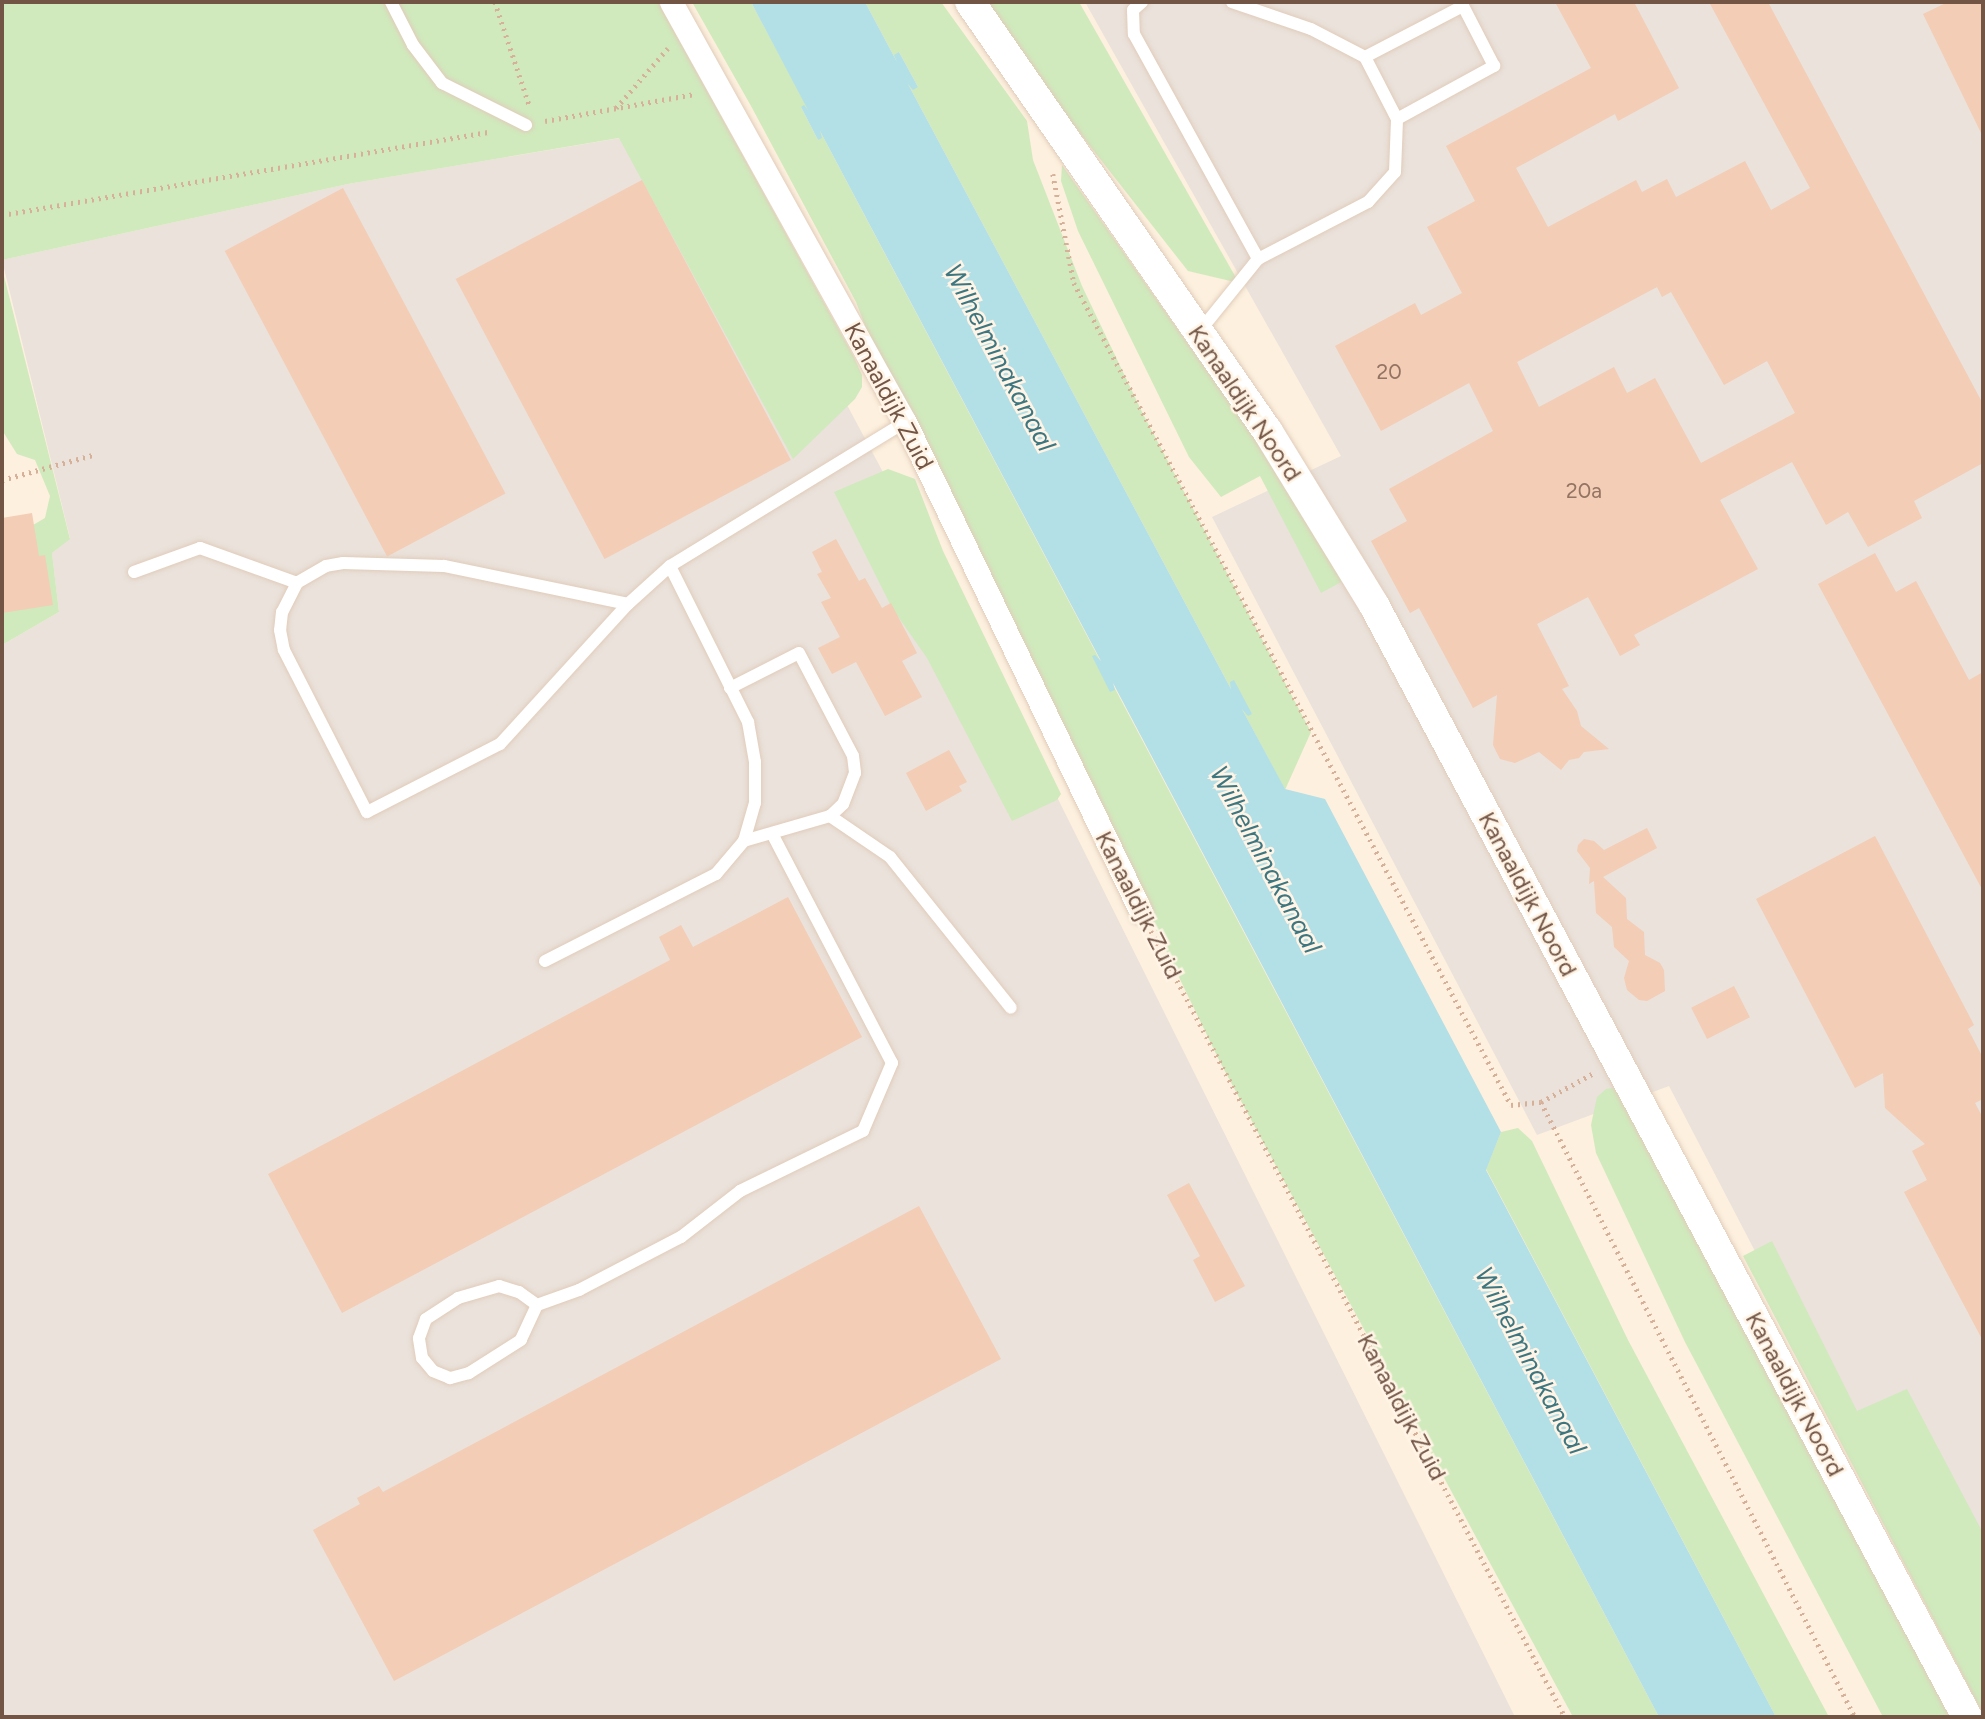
<!DOCTYPE html>
<style>
body{margin:0}
#map{position:relative;width:1985px;height:1719px;overflow:hidden;background:#fdf0de;font-family:Figtree,sans-serif}
div>[style]{position:absolute}
.industrial>*{inset:0;background:#eae2db}
.green>*{inset:0;background:#d0eabd}
.water>*{inset:0;background:#b3dfe6}
.building>*{inset:0;background:#f3cdb5;transform-origin:0 0}
.path>*{height:4.5px;margin-top:-2.25px;transform-origin:0;background:repeating-linear-gradient(90deg,#d7b099 0 2px,transparent 0 7px)}
.roads{filter:drop-shadow(0 0 2px #e1ccba) drop-shadow(0 0 2px #e1ccba)}
.service>*{height:12px;margin:-6px;padding:0 6px;transform-origin:6px;border-radius:6px;background:#fff}
.minor>*{height:23px;margin:-11.5px;padding:0 11.5px;transform-origin:11.5px;border-radius:11.5px;background:#fff}
.tertiary>*{height:30px;margin:-15px;padding:0 15px;transform-origin:15px;border-radius:15px;background:#fff}
span{translate:-50% -50%;white-space:nowrap;text-align:center;line-height:1.15;-webkit-text-stroke:5px #fff4e5;paint-order:stroke}
.number-label{font-size:21px;color:#937362}
.number-label span{-webkit-text-stroke-width:0}
.street-label{font-size:24px;color:#735546}
.water-label{font-size:26px;color:#3c7681;font-style:italic}
.frame{position:absolute;inset:0;border:4px solid #735546;pointer-events:none}
</style>
<div id="map">
<div class="industrial">
<i style="clip-path:polygon(1085px 2px,1983px 2px,1983px 1657px,1970px 1664px,1669px 1086px,1537px 1135px,1212px 517px,1341px 456px)"></i>
<i style="clip-path:polygon(697px 125px,1056px 795px,1515px 1717px,2px 1717px,2px 645px,59px 612px,52px 553px,70px 538px,2px 260px,348px 184px)"></i>
</div>
<div class="green">
<i style="clip-path:polygon(2px 2px,658px 2px,854px 357px,862px 375px,862px 387px,855px 399px,793px 459px,619px 138px,348px 184px,2px 260px)"></i>
<i style="clip-path:polygon(692px 2px,751px 2px,809px 110px,801px 107px,818px 140px,820px 131px,1659px 1717px,1573px 1717px,1220px 1062px,871px 341px,856px 302px,751px 106px)"></i>
<i style="clip-path:polygon(865px 2px,941px 2px,1027px 121px,1033px 160px,1082px 286px,1143px 414px,1311px 732px,1285px 790px,1242px 709px,1252px 714px,1231px 689px,908px 84px,918px 87px,899px 52px,897px 62px)"></i>
<i style="clip-path:polygon(983px 2px,1079px 2px,1239px 283px,1188px 271px,1024px 62px)"></i>
<i style="clip-path:polygon(1062px 165px,1270px 460px,1343px 581px,1321px 593px,1260px 476px,1221px 497px,1189px 457px,1078px 231px,1061px 181px)"></i>
<i style="clip-path:polygon(2px 268px,70px 539px,52px 553px,59px 612px,2px 645px,2px 534px,21px 532px,45px 518px,50px 496px,35px 460px,17px 454px,2px 430px)"></i>
<i style="clip-path:polygon(888px 469px,915px 479px,943px 551px,1061px 794px,1057px 800px,1012px 821px,927px 658px,892px 608px,834px 492px)"></i>
<i style="clip-path:polygon(1613px 1088px,1621px 1092px,1950px 1717px,1883px 1717px,1685px 1342px,1596px 1153px,1591px 1125px,1597px 1097px,1606px 1089px)"></i>
<i style="clip-path:polygon(1518px 1128px,1532px 1141px,1628px 1340px,1829px 1717px,1776px 1717px,1486px 1169px,1501px 1132px)"></i>
<i style="clip-path:polygon(1772px 1241px,1857px 1411px,1907px 1389px,1983px 1533px,1983px 1714px,1743px 1256px)"></i>
</div>
<div class="water">
<i style="clip-path:polygon(751px 2px,865px 2px,897px 62px,894px 55px,899px 52px,918px 87px,913px 90px,908px 84px,1231px 689px,1230px 682px,1234px 680px,1252px 714px,1248px 716px,1242px 709px,1285px 789px,1325px 799px,1501px 1132px,1486px 1170px,1776px 1717px,1659px 1717px,1113px 683px,1115px 690px,1110px 692px,1092px 656px,1095px 655px,1101px 661px,820px 131px,822px 138px,818px 140px,801px 107px,804px 105px,808px 110px)"></i>
</div>
<div class="building">
<i style="clip-path:polygon(evenodd,1555px 2px,1634px 2px,1679px 88px,1618px 121px,1615px 114px,1516px 168px,1548px 227px,1636px 180px,1642px 192px,1667px 179px,1676px 197px,1745px 161px,1771px 210px,1810px 188px,1709px 2px,1768px 2px,1983px 404px,1983px 463px,1914px 501px,1922px 518px,1868px 547px,1848px 512px,1826px 525px,1792px 462px,1720px 500px,1758px 569px,1634px 635px,1640px 645px,1620px 656px,1588px 597px,1537px 624px,1569px 686px,1562px 689px,1577px 711px,1581px 726px,1609px 749px,1584px 752px,1579px 758px,1569px 760px,1561px 770px,1539px 752px,1515px 763px,1500px 759px,1493px 745px,1497px 695px,1473px 708px,1419px 608px,1410px 613px,1371px 541px,1407px 521px,1389px 489px,1493px 431px,1469px 383px,1381px 431px,1335px 346px,1415px 303px,1421px 315px,1462px 293px,1427px 227px,1475px 201px,1446px 146px,1591px 68px,1555px 2px,1657px 287px,1662px 297px,1671px 292px,1724px 385px,1767px 361px,1795px 413px,1701px 463px,1655px 378px,1627px 393px,1614px 367px,1539px 407px,1517px 362px,1657px 287px)"></i>
<i style="clip-path:polygon(1948px 2px,1983px 2px,1983px 137px,1923px 14px)"></i>
<i style="left:642px;top:180px;width:317px;height:211px;rotate:62deg"></i>
<i style="left:343px;top:188px;width:346px;height:134px;rotate:62deg"></i>
<i style="clip-path:polygon(32px 513px,39px 556px,45px 555px,53px 605px,2px 613px,2px 518px)"></i>
<i style="clip-path:polygon(836px 539px,859px 581px,865px 578px,882px 608px,891px 603px,917px 653px,902px 661px,922px 697px,885px 716px,856px 662px,832px 674px,818px 648px,840px 637px,821px 602px,831px 598px,817px 574px,822px 572px,812px 552px)"></i>
<i style="clip-path:polygon(1875px 553px,1896px 592px,1916px 581px,1969px 680px,1983px 672px,1983px 891px,1818px 584px)"></i>
<i style="clip-path:polygon(949px 750px,967px 782px,959px 786px,962px 791px,926px 811px,906px 773px)"></i>
<i style="clip-path:polygon(1647px 828px,1657px 848px,1603px 877px,1626px 898px,1627px 919px,1644px 932px,1645px 955px,1660px 963px,1664px 970px,1665px 991px,1647px 1001px,1639px 1000px,1627px 990px,1624px 978px,1629px 961px,1614px 947px,1612px 927px,1596px 913px,1594px 881px,1589px 884px,1590px 868px,1577px 851px,1578px 845px,1584px 839px,1594px 841px,1604px 850px)"></i>
<i style="clip-path:polygon(1875px 836px,1974px 1025px,1968px 1029px,1983px 1058px,1983px 1099px,1975px 1103px,1983px 1118px,1983px 1341px,1904px 1192px,1927px 1180px,1912px 1151px,1925px 1144px,1885px 1108px,1883px 1073px,1855px 1088px,1756px 899px)"></i>
<i style="clip-path:polygon(788px 897px,862px 1037px,342px 1313px,268px 1174px,670px 960px,659px 937px,681px 925px,693px 947px)"></i>
<i style="left:1734px;top:986px;width:35px;height:48px;rotate:63deg"></i>
<i style="clip-path:polygon(1189px 1183px,1245px 1286px,1215px 1302px,1193px 1260px,1200px 1256px,1167px 1195px)"></i>
<i style="clip-path:polygon(919px 1206px,1001px 1359px,394px 1681px,313px 1530px,360px 1504px,357px 1498px,379px 1486px,383px 1492px)"></i>
</div>
<div class="path">
<i style="left:495px;top:2px;width:108px;rotate:71.6deg"></i>
<i style="left:616px;top:108px;width:79px;rotate:-49.1deg"></i>
<i style="left:545px;top:121px;width:152px;rotate:-10.2deg"></i>
<i style="left:1053px;top:174px;width:111px;rotate:79.1deg"></i>
<i style="left:1074px;top:283px;width:931px;rotate:62deg"></i>
<i style="left:1511px;top:1105px;width:30px;rotate:-6deg"></i>
<i style="left:1541px;top:1102px;width:691px;rotate:62.95deg"></i>
<i style="left:2px;top:215px;width:496px;rotate:-9.7deg"></i>
<i style="left:2px;top:480px;width:94px;rotate:-15.4deg"></i>
<i style="left:1151px;top:931px;width:888px;rotate:62.22deg"></i>
<i style="left:1541px;top:1102px;width:58px;rotate:-28.8deg"></i>
</div>
<div class="roads">
<div class="service">
<i style="left:391px;top:2px;width:48px;rotate:62.9deg"></i>
<i style="left:413px;top:45px;width:48px;rotate:52.7deg"></i>
<i style="left:442px;top:83px;width:94px;rotate:26.6deg"></i>
<i style="left:1142px;top:2px;width:12px;rotate:138deg"></i>
<i style="left:1133px;top:10px;width:24px;rotate:88deg"></i>
<i style="left:1134px;top:34px;width:257px;rotate:61.1deg"></i>
<i style="left:1258px;top:259px;width:124px;rotate:-27.4deg"></i>
<i style="left:1368px;top:202px;width:40px;rotate:-48deg"></i>
<i style="left:1395px;top:172px;width:53px;rotate:-87.8deg"></i>
<i style="left:1232px;top:2px;width:83px;rotate:18.9deg"></i>
<i style="left:1311px;top:29px;width:61px;rotate:27.4deg"></i>
<i style="left:1365px;top:57px;width:70px;rotate:62.7deg"></i>
<i style="left:1397px;top:119px;width:111px;rotate:-28.7deg"></i>
<i style="left:1494px;top:66px;width:68px;rotate:-117.3deg"></i>
<i style="left:1463px;top:6px;width:110px;rotate:152.5deg"></i>
<i style="left:1199px;top:332px;width:94px;rotate:-51.1deg"></i>
<i style="left:134px;top:572px;width:70px;rotate:-20deg"></i>
<i style="left:200px;top:548px;width:103px;rotate:19.8deg"></i>
<i style="left:628px;top:604px;width:188px;rotate:-168.3deg"></i>
<i style="left:444px;top:566px;width:101px;rotate:-178.3deg"></i>
<i style="left:343px;top:563px;width:17px;rotate:170deg"></i>
<i style="left:326px;top:566px;width:34px;rotate:150deg"></i>
<i style="left:297px;top:583px;width:33px;rotate:117deg"></i>
<i style="left:282px;top:612px;width:18px;rotate:96deg"></i>
<i style="left:280px;top:630px;width:20px;rotate:79deg"></i>
<i style="left:284px;top:650px;width:182px;rotate:62.9deg"></i>
<i style="left:367px;top:812px;width:149px;rotate:-27.1deg"></i>
<i style="left:500px;top:744px;width:190px;rotate:-47.6deg"></i>
<i style="left:628px;top:604px;width:57px;rotate:-42.1deg"></i>
<i style="left:670px;top:566px;width:276px;rotate:-31.5deg"></i>
<i style="left:730px;top:688px;width:77px;rotate:-26.9deg"></i>
<i style="left:799px;top:653px;width:116px;rotate:62.3deg"></i>
<i style="left:853px;top:756px;width:17px;rotate:83deg"></i>
<i style="left:855px;top:773px;width:33px;rotate:111deg"></i>
<i style="left:843px;top:804px;width:18px;rotate:137deg"></i>
<i style="left:830px;top:816px;width:90px;rotate:163.8deg"></i>
<i style="left:830px;top:816px;width:73px;rotate:34.3deg"></i>
<i style="left:890px;top:857px;width:193px;rotate:51.3deg"></i>
<i style="left:545px;top:961px;width:192px;rotate:-27deg"></i>
<i style="left:716px;top:874px;width:43px;rotate:-49.7deg"></i>
<i style="left:744px;top:841px;width:40px;rotate:-74deg"></i>
<i style="left:755px;top:803px;width:41px;rotate:-90deg"></i>
<i style="left:755px;top:762px;width:41px;rotate:-99.9deg"></i>
<i style="left:748px;top:722px;width:174px;rotate:-116.6deg"></i>
<i style="left:499px;top:1286px;width:21px;rotate:17deg"></i>
<i style="left:519px;top:1292px;width:22px;rotate:36deg"></i>
<i style="left:537px;top:1305px;width:38px;rotate:115deg"></i>
<i style="left:521px;top:1340px;width:62px;rotate:147.6deg"></i>
<i style="left:469px;top:1373px;width:20px;rotate:165deg"></i>
<i style="left:450px;top:1378px;width:18px;rotate:-158deg"></i>
<i style="left:433px;top:1371px;width:17px;rotate:-130deg"></i>
<i style="left:422px;top:1358px;width:20px;rotate:-99deg"></i>
<i style="left:419px;top:1338px;width:20px;rotate:-70deg"></i>
<i style="left:426px;top:1319px;width:38px;rotate:-33deg"></i>
<i style="left:458px;top:1298px;width:43px;rotate:-16.3deg"></i>
<i style="left:537px;top:1305px;width:45px;rotate:-19.7deg"></i>
<i style="left:579px;top:1290px;width:115px;rotate:-27.5deg"></i>
<i style="left:681px;top:1237px;width:75px;rotate:-37.9deg"></i>
<i style="left:740px;top:1191px;width:137px;rotate:-26deg"></i>
<i style="left:863px;top:1131px;width:74px;rotate:-66.9deg"></i>
<i style="left:892px;top:1063px;width:259px;rotate:-117.6deg"></i>
</div>
<div class="minor">
<i style="left:671px;top:2px;width:481px;rotate:60.9deg"></i>
<i style="left:905px;top:422px;width:544px;rotate:64.28deg"></i>
</div>
<div class="tertiary">
<i style="left:970px;top:2px;width:523px;rotate:55.28deg"></i>
<i style="left:1268px;top:432px;width:203px;rotate:58.5deg"></i>
<i style="left:1374px;top:605px;width:1260px;rotate:61.93deg"></i>
</div>
</div>
<div class="number-label">
<span style="left:1389px;top:372px">20</span>
<span style="left:1584px;top:491px">20a</span>
</div>
<div class="street-label">
<span style="left:889px;top:396px;rotate:62deg">Kanaaldijk Zuid</span>
<span style="left:1245px;top:403px;rotate:56deg">Kanaaldijk Noord</span>
<span style="left:1528px;top:894px;rotate:62deg">Kanaaldijk Noord</span>
<span style="left:1139px;top:905px;rotate:63deg">Kanaaldijk Zuid</span>
<span style="left:1795px;top:1394px;rotate:62deg">Kanaaldijk Noord</span>
<span style="left:1402px;top:1407px;rotate:62deg">Kanaaldijk Zuid</span>
</div>
<div class="water-label">
<span style="left:999px;top:358px;rotate:62deg">Wilhelminakanaal</span>
<span style="left:1265px;top:860px;rotate:62deg">Wilhelminakanaal</span>
<span style="left:1530px;top:1361px;rotate:62deg">Wilhelminakanaal</span>
</div>
<div class="frame"></div>
</div>
